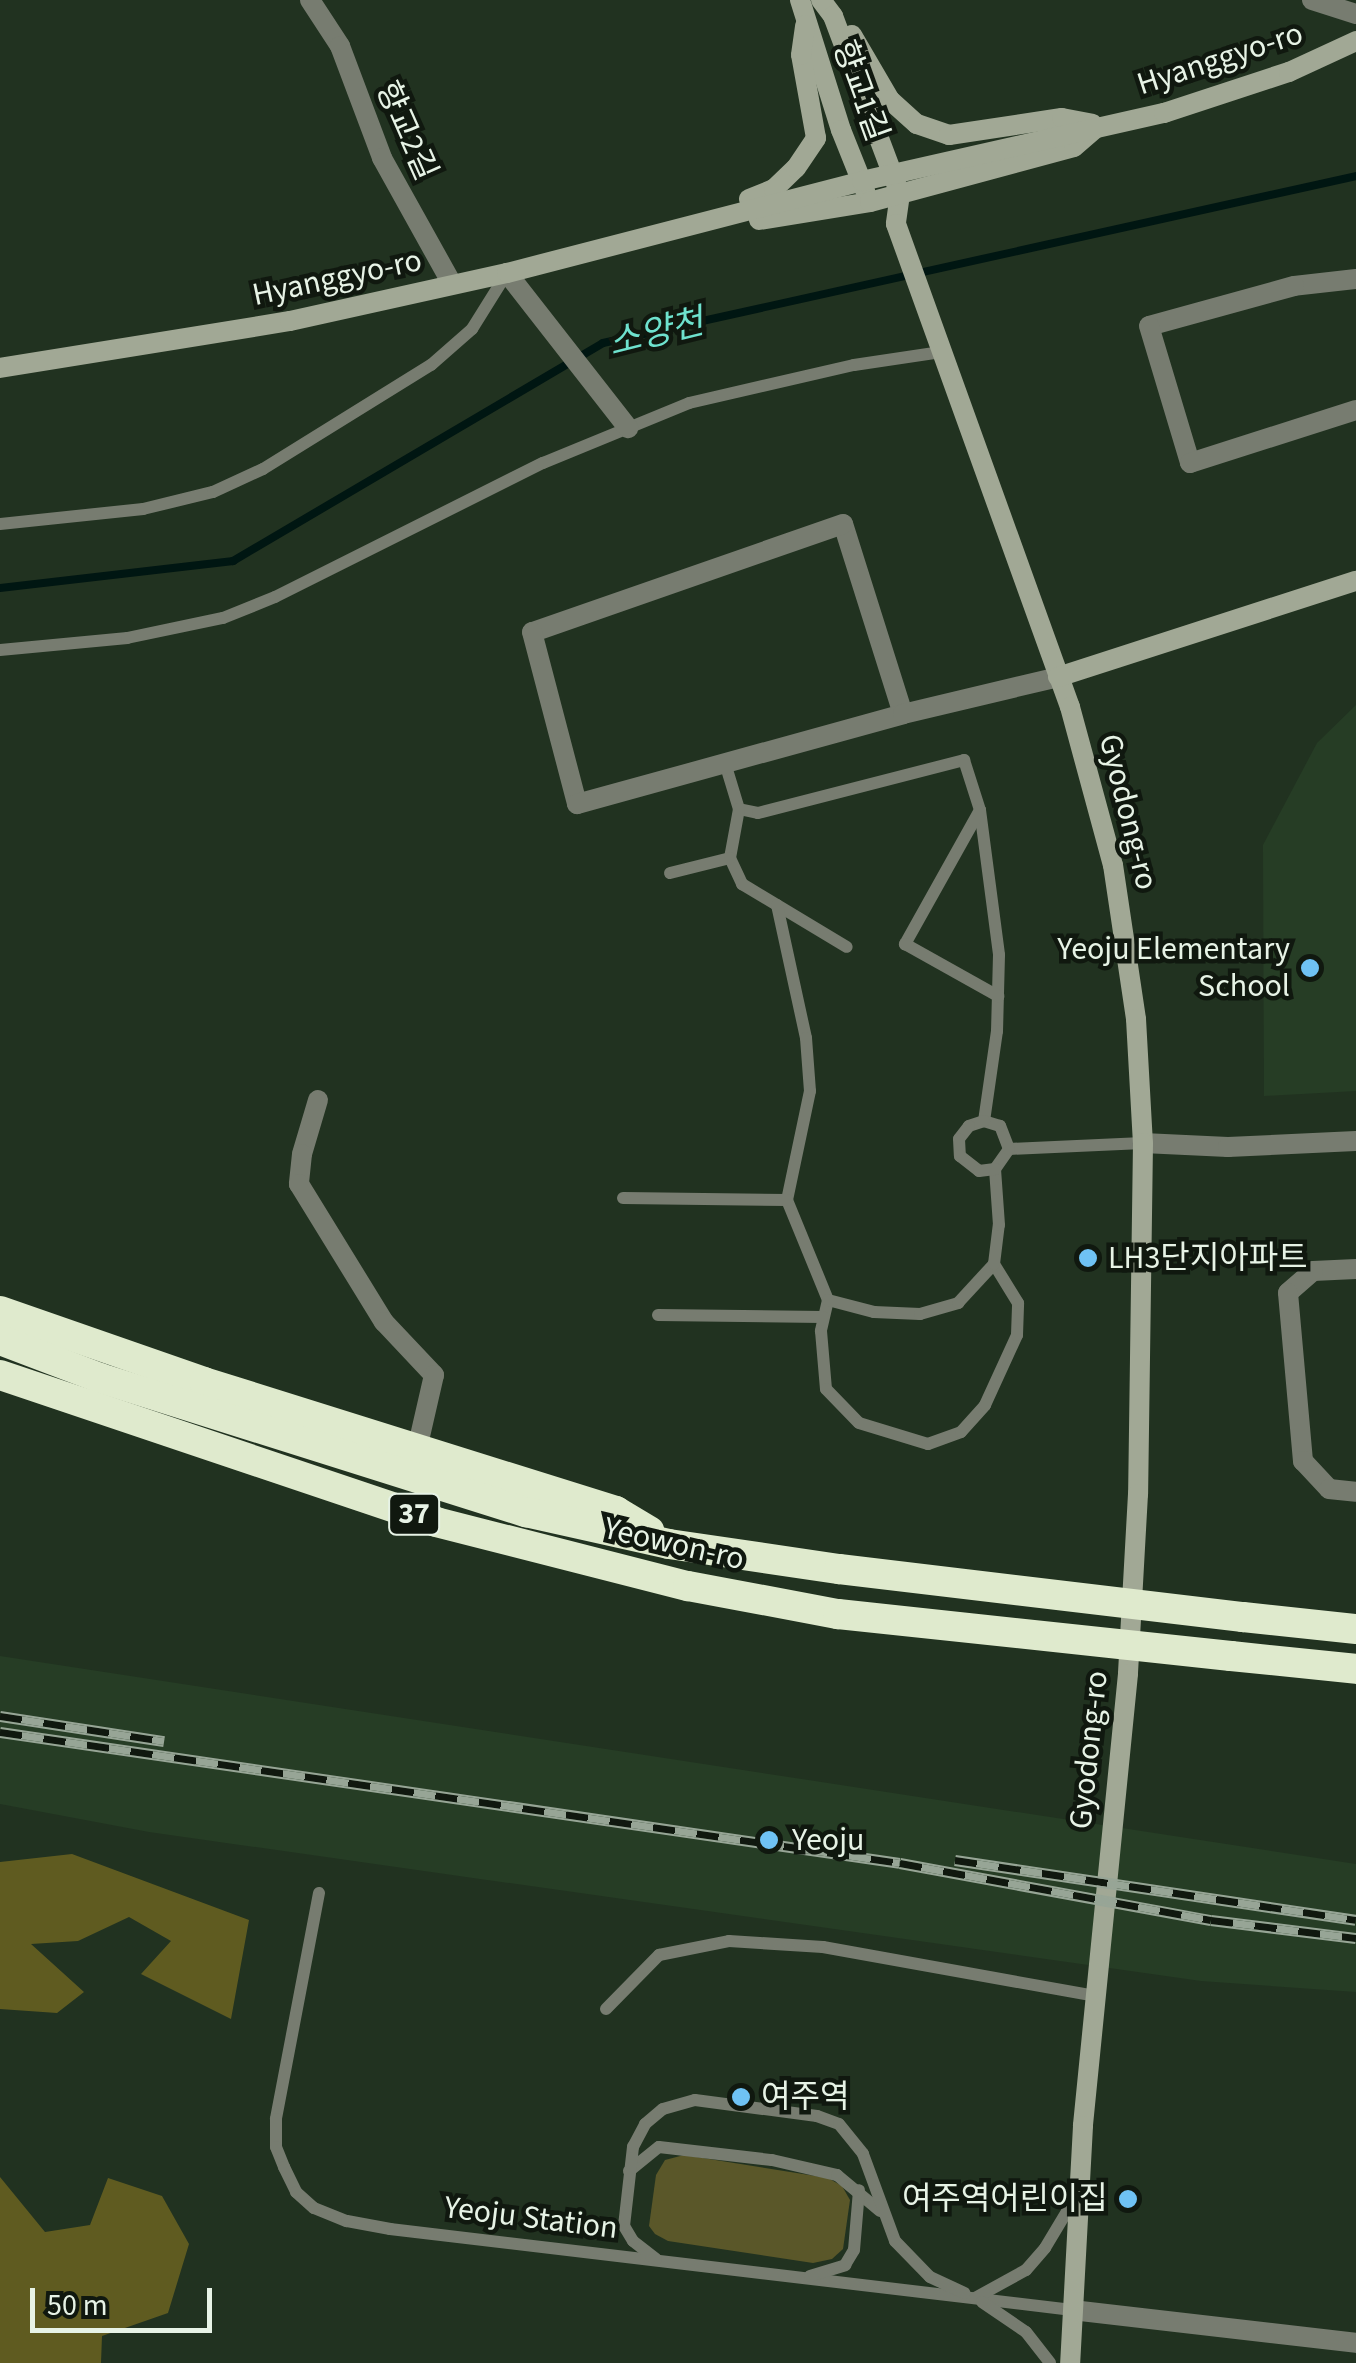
<!DOCTYPE html>
<meta charset="utf-8">
<style>
body{margin:0}
#map{position:relative;width:1356px;height:2363px;overflow:hidden;background:#213220;font-family:"Source Sans 3","Noto Sans KR",sans-serif}
div>[style]{position:absolute}
.built>*{inset:0;background:#263d25}
.green>*{inset:0;background:#5a5729}
.forest>*{inset:0;background:#5f5b20}
.stream>*{height:8px;margin:-4px;padding:0 4px;transform-origin:4px;border-radius:4px;background:#001612}
.lane>*{height:12px;margin:-6px;padding:0 6px;transform-origin:6px;border-radius:6px;background:#777c70}
.street>*{height:20px;margin:-10px;padding:0 10px;transform-origin:10px;border-radius:10px;background:#777c70}
.secondary>*{height:20px;margin:-10px;padding:0 10px;transform-origin:10px;border-radius:10px;background:#a1a895}
.highway>*{height:30px;margin:-15px;padding:0 15px;transform-origin:15px;border-radius:15px;background:#dfeacd}
.rail>*{height:11px;margin-top:-5.5px;transform-origin:0;background:repeating-linear-gradient(90deg,#10180f 0 22px,#97a596 0 44px);box-sizing:border-box;border-block:2px solid #97a596}
.highway-bridge>*{height:30px;margin:-15px;padding:0 15px;transform-origin:15px;border-radius:15px;background:#dfeacd}
.dots>*{width:28px;height:28px;translate:-50% -50%;box-sizing:border-box;border:5px solid #10180f;border-radius:50%}
span{translate:-50% -50%;white-space:nowrap;text-align:center;line-height:1.15;-webkit-text-stroke:9px #10180f;paint-order:stroke}
.shield-label span{padding:2px 8px;background:#10180f;border:2px solid;border-radius:8px;-webkit-text-stroke-width:0}
.shield-label{font-size:30px;color:#e7f3e6;font-weight:700}
.street-label{font-size:32px;color:#e7f3e6}
.poi-label{font-size:32px;color:#e7f3e6}
.right{translate:-100% -50%;text-align:right}
.left{translate:0 -50%;text-align:left}
.water-label{font-size:35px;color:#6ee2ce;font-style:italic}
.scale{position:absolute;left:30px;top:2288px;width:182px;height:45px;box-sizing:border-box;border:5px solid #e7f3e6;border-top:0;padding-left:12px;font-size:30px;line-height:35px;white-space:nowrap;color:#e7f3e6;-webkit-text-stroke:8px #10180f;paint-order:stroke}
</style>
<div id="map">
<div class="built">
<i style="clip-path:polygon(1356px 705px,1356px 1091px,1264px 1096px,1263px 845px,1317px 743px)"></i>
<i style="clip-path:polygon(0 1656px,1356px 1864px,1356px 1992px,1201px 1981px,149px 1832px,0 1804px)"></i>
</div>
<div class="green">
<i style="clip-path:polygon(684px 2155px,828px 2178px,842px 2186px,850px 2200px,843px 2249px,832px 2259px,813px 2263px,668px 2241px,655px 2234px,649px 2226px,656px 2175px,665px 2160px)"></i>
</div>
<div class="forest">
<i style="clip-path:polygon(72px 1854px,249px 1920px,231px 2019px,141px 1974px,171px 1941px,129px 1917px,78px 1941px,31px 1944px,84px 1992px,57px 2013px,0 2009px,0 1862px)"></i>
<i style="clip-path:polygon(0 2177px,45px 2232px,90px 2225px,108px 2178px,162px 2196px,189px 2244px,168px 2313px,102px 2336px,101px 2363px,0 2363px)"></i>
</div>
<div class="stream">
<i style="left:0;top:588px;width:235px;rotate:-6.6deg"></i>
<i style="left:233px;top:561px;width:429px;rotate:-30.5deg"></i>
<i style="left:603px;top:343px;width:771px;rotate:-12.5deg"></i>
</div>
<div class="lane">
<i style="left:0;top:524px;width:144px;rotate:-6deg"></i>
<i style="left:143px;top:509px;width:72px;rotate:-13.7deg"></i>
<i style="left:213px;top:492px;width:55px;rotate:-24.7deg"></i>
<i style="left:263px;top:469px;width:198px;rotate:-31.8deg"></i>
<i style="left:431px;top:365px;width:55px;rotate:-41.3deg"></i>
<i style="left:472px;top:329px;width:66px;rotate:-58deg"></i>
<i style="left:0;top:650px;width:128px;rotate:-5.4deg"></i>
<i style="left:127px;top:638px;width:98px;rotate:-11.8deg"></i>
<i style="left:223px;top:618px;width:56px;rotate:-22deg"></i>
<i style="left:275px;top:597px;width:300px;rotate:-26.6deg"></i>
<i style="left:543px;top:463px;width:158px;rotate:-22.3deg"></i>
<i style="left:689px;top:403px;width:169px;rotate:-13deg"></i>
<i style="left:854px;top:365px;width:88px;rotate:-8.5deg"></i>
<i style="left:725px;top:763px;width:48px;rotate:73.1deg"></i>
<i style="left:739px;top:809px;width:19px;rotate:12deg"></i>
<i style="left:758px;top:813px;width:213px;rotate:-14.4deg"></i>
<i style="left:964px;top:760px;width:52px;rotate:72.3deg"></i>
<i style="left:980px;top:810px;width:146px;rotate:82.5deg"></i>
<i style="left:999px;top:955px;width:76px;rotate:91.5deg"></i>
<i style="left:997px;top:1031px;width:91px;rotate:98.2deg"></i>
<i style="left:739px;top:809px;width:50px;rotate:100.4deg"></i>
<i style="left:730px;top:858px;width:29px;rotate:65deg"></i>
<i style="left:742px;top:884px;width:122px;rotate:31deg"></i>
<i style="left:980px;top:810px;width:154px;rotate:119.2deg"></i>
<i style="left:905px;top:944px;width:107px;rotate:29.2deg"></i>
<i style="left:670px;top:873px;width:62px;rotate:-14deg"></i>
<i style="left:777px;top:905px;width:136px;rotate:77.7deg"></i>
<i style="left:806px;top:1038px;width:53px;rotate:85.7deg"></i>
<i style="left:810px;top:1091px;width:111px;rotate:101.9deg"></i>
<i style="left:787px;top:1200px;width:108px;rotate:67.7deg"></i>
<i style="left:828px;top:1300px;width:32px;rotate:103deg"></i>
<i style="left:821px;top:1331px;width:58px;rotate:85.1deg"></i>
<i style="left:826px;top:1389px;width:47px;rotate:45.9deg"></i>
<i style="left:859px;top:1423px;width:72px;rotate:16.9deg"></i>
<i style="left:928px;top:1444px;width:35px;rotate:-20deg"></i>
<i style="left:961px;top:1432px;width:36px;rotate:-48deg"></i>
<i style="left:985px;top:1405px;width:77px;rotate:-65.4deg"></i>
<i style="left:1017px;top:1335px;width:32px;rotate:-88deg"></i>
<i style="left:1018px;top:1303px;width:46px;rotate:-121.6deg"></i>
<i style="left:1009px;top:1149px;width:134px;rotate:-2.6deg"></i>
<i style="left:623px;top:1198px;width:164px;rotate:0.7deg"></i>
<i style="left:828px;top:1300px;width:48px;rotate:14.6deg"></i>
<i style="left:874px;top:1312px;width:46px;rotate:2.5deg"></i>
<i style="left:920px;top:1314px;width:40px;rotate:-16deg"></i>
<i style="left:958px;top:1303px;width:53px;rotate:-47.3deg"></i>
<i style="left:994px;top:1264px;width:39px;rotate:-83deg"></i>
<i style="left:999px;top:1225px;width:56px;rotate:-94.1deg"></i>
<i style="left:995px;top:1169px;width:24px;rotate:-55deg"></i>
<i style="left:1009px;top:1149px;width:25px;rotate:-111deg"></i>
<i style="left:1000px;top:1126px;width:17px;rotate:-163deg"></i>
<i style="left:984px;top:1121px;width:16px;rotate:162deg"></i>
<i style="left:969px;top:1126px;width:16px;rotate:128deg"></i>
<i style="left:959px;top:1139px;width:17px;rotate:87deg"></i>
<i style="left:960px;top:1156px;width:24px;rotate:38deg"></i>
<i style="left:979px;top:1171px;width:16px;rotate:-7deg"></i>
<i style="left:658px;top:1315px;width:165px;rotate:0.7deg"></i>
<i style="left:319px;top:1893px;width:230px;rotate:100.8deg"></i>
<i style="left:276px;top:2119px;width:28px;rotate:90deg"></i>
<i style="left:276px;top:2147px;width:22px;rotate:68deg"></i>
<i style="left:284px;top:2167px;width:28px;rotate:64deg"></i>
<i style="left:296px;top:2192px;width:24px;rotate:42deg"></i>
<i style="left:314px;top:2208px;width:35px;rotate:22deg"></i>
<i style="left:347px;top:2221px;width:44px;rotate:10.5deg"></i>
<i style="left:390px;top:2229px;width:687px;rotate:6.77deg"></i>
<i style="left:606px;top:2009px;width:76px;rotate:-45.5deg"></i>
<i style="left:659px;top:1955px;width:71px;rotate:-11.3deg"></i>
<i style="left:729px;top:1941px;width:94px;rotate:3.7deg"></i>
<i style="left:823px;top:1947px;width:275px;rotate:10.2deg"></i>
<i style="left:629px;top:2171px;width:38px;rotate:-39deg"></i>
<i style="left:659px;top:2147px;width:114px;rotate:6.6deg"></i>
<i style="left:772px;top:2160px;width:67px;rotate:13deg"></i>
<i style="left:837px;top:2175px;width:56px;rotate:39.9deg"></i>
<i style="left:656px;top:2259px;width:29px;rotate:-142deg"></i>
<i style="left:633px;top:2241px;width:17px;rotate:-121deg"></i>
<i style="left:624px;top:2226px;width:80px;rotate:-83.5deg"></i>
<i style="left:633px;top:2147px;width:26px;rotate:-62deg"></i>
<i style="left:645px;top:2124px;width:23px;rotate:-40deg"></i>
<i style="left:663px;top:2109px;width:33px;rotate:-16deg"></i>
<i style="left:695px;top:2100px;width:123px;rotate:7.5deg"></i>
<i style="left:817px;top:2116px;width:23px;rotate:20deg"></i>
<i style="left:839px;top:2124px;width:38px;rotate:51deg"></i>
<i style="left:863px;top:2154px;width:93px;rotate:69.8deg"></i>
<i style="left:895px;top:2241px;width:50px;rotate:45.8deg"></i>
<i style="left:930px;top:2277px;width:38px;rotate:25deg"></i>
<i style="left:810px;top:2276px;width:37px;rotate:-17deg"></i>
<i style="left:845px;top:2265px;width:17px;rotate:-59deg"></i>
<i style="left:854px;top:2250px;width:60px;rotate:-85.2deg"></i>
<i style="left:975px;top:2298px;width:58px;rotate:-28.8deg"></i>
<i style="left:1026px;top:2270px;width:29px;rotate:-49deg"></i>
<i style="left:1045px;top:2248px;width:58px;rotate:-59deg"></i>
<i style="left:982px;top:2302px;width:53px;rotate:34.3deg"></i>
<i style="left:1026px;top:2332px;width:39px;rotate:52deg"></i>
</div>
<div class="street">
<i style="left:310px;top:0;width:55px;rotate:56.9deg"></i>
<i style="left:340px;top:46px;width:120px;rotate:69.4deg"></i>
<i style="left:382px;top:158px;width:144px;rotate:60.9deg"></i>
<i style="left:1312px;top:0;width:46px;rotate:17.7deg"></i>
<i style="left:507px;top:273px;width:197px;rotate:52deg"></i>
<i style="left:1356px;top:279px;width:62px;rotate:173.6deg"></i>
<i style="left:1294px;top:286px;width:150px;rotate:164.6deg"></i>
<i style="left:1149px;top:326px;width:143px;rotate:73.3deg"></i>
<i style="left:1190px;top:463px;width:174px;rotate:-17.7deg"></i>
<i style="left:903px;top:714px;width:199px;rotate:-107.5deg"></i>
<i style="left:843px;top:524px;width:329px;rotate:160.8deg"></i>
<i style="left:532px;top:632px;width:178px;rotate:75.3deg"></i>
<i style="left:577px;top:804px;width:338px;rotate:-15.4deg"></i>
<i style="left:903px;top:714px;width:159px;rotate:-13.4deg"></i>
<i style="left:318px;top:1100px;width:56px;rotate:106.5deg"></i>
<i style="left:302px;top:1154px;width:30px;rotate:96deg"></i>
<i style="left:299px;top:1184px;width:162px;rotate:58.4deg"></i>
<i style="left:384px;top:1322px;width:73px;rotate:46.7deg"></i>
<i style="left:434px;top:1375px;width:76px;rotate:102.9deg"></i>
<i style="left:1143px;top:1143px;width:85px;rotate:2.7deg"></i>
<i style="left:1228px;top:1147px;width:128px;rotate:-2.7deg"></i>
<i style="left:1356px;top:1269px;width:43px;rotate:177.3deg"></i>
<i style="left:1313px;top:1271px;width:33px;rotate:139deg"></i>
<i style="left:1288px;top:1293px;width:169px;rotate:84.9deg"></i>
<i style="left:1303px;top:1461px;width:38px;rotate:47deg"></i>
<i style="left:1329px;top:1489px;width:27px;rotate:6deg"></i>
<i style="left:1072px;top:2310px;width:286px;rotate:6.6deg"></i>
</div>
<div class="secondary">
<i style="left:800px;top:0;width:136px;rotate:72.5deg"></i>
<i style="left:841px;top:130px;width:65px;rotate:68.2deg"></i>
<i style="left:821px;top:0;width:20px;rotate:53deg"></i>
<i style="left:833px;top:16px;width:190px;rotate:69.4deg"></i>
<i style="left:900px;top:194px;width:30px;rotate:98deg"></i>
<i style="left:896px;top:224px;width:513px;rotate:70.19deg"></i>
<i style="left:1070px;top:707px;width:164px;rotate:74.8deg"></i>
<i style="left:1113px;top:865px;width:156px;rotate:81.5deg"></i>
<i style="left:1136px;top:1019px;width:124px;rotate:86.8deg"></i>
<i style="left:1143px;top:1143px;width:351px;rotate:90.8deg"></i>
<i style="left:1138px;top:1494px;width:180px;rotate:93.2deg"></i>
<i style="left:1128px;top:1674px;width:454px;rotate:95.7deg"></i>
<i style="left:1083px;top:2126px;width:237px;rotate:93.1deg"></i>
<i style="left:852px;top:35px;width:75px;rotate:59.7deg"></i>
<i style="left:890px;top:100px;width:36px;rotate:42deg"></i>
<i style="left:917px;top:124px;width:34px;rotate:19deg"></i>
<i style="left:949px;top:135px;width:114px;rotate:-8.6deg"></i>
<i style="left:1062px;top:118px;width:31px;rotate:11deg"></i>
<i style="left:749px;top:199px;width:27px;rotate:-22deg"></i>
<i style="left:774px;top:189px;width:30px;rotate:-44deg"></i>
<i style="left:796px;top:168px;width:36px;rotate:-56deg"></i>
<i style="left:816px;top:138px;width:84px;rotate:-100.2deg"></i>
<i style="left:801px;top:55px;width:30px;rotate:-82deg"></i>
<i style="left:759px;top:220px;width:112px;rotate:-9.2deg"></i>
<i style="left:870px;top:202px;width:211px;rotate:-15.1deg"></i>
<i style="left:1074px;top:147px;width:28px;rotate:-41deg"></i>
<i style="left:0;top:368px;width:294px;rotate:-9.2deg"></i>
<i style="left:290px;top:321px;width:222px;rotate:-12.5deg"></i>
<i style="left:507px;top:273px;width:367px;rotate:-14.5deg"></i>
<i style="left:862px;top:181px;width:310px;rotate:-12.7deg"></i>
<i style="left:1164px;top:113px;width:132px;rotate:-18.2deg"></i>
<i style="left:1289px;top:72px;width:74px;rotate:-24.8deg"></i>
<i style="left:1058px;top:677px;width:313px;rotate:-17.9deg"></i>
</div>
<div class="highway">
<i style="left:0;top:1311px;width:216px;rotate:19.2deg"></i>
<i style="left:204px;top:1382px;width:432px;rotate:17.4deg"></i>
<i style="left:616px;top:1511px;width:39px;rotate:31deg"></i>
<i style="left:0;top:1340px;width:107px;rotate:20.8deg"></i>
<i style="left:100px;top:1378px;width:447px;rotate:17.5deg"></i>
<i style="left:526px;top:1512px;width:147px;rotate:12.6deg"></i>
<i style="left:669px;top:1544px;width:172px;rotate:8.4deg"></i>
<i style="left:0;top:1375px;width:460px;rotate:18.6deg"></i>
<i style="left:436px;top:1522px;width:260px;rotate:14.3deg"></i>
<i style="left:688px;top:1586px;width:153px;rotate:10.6deg"></i>
<i style="left:1243px;top:1617px;width:114px;rotate:6.1deg"></i>
<i style="left:1231px;top:1656px;width:126px;rotate:5.9deg"></i>
</div>
<div class="rail">
<i style="left:0;top:1716px;width:166px;rotate:8.7deg"></i>
<i style="left:0;top:1732px;width:909px;rotate:8.28deg"></i>
<i style="left:900px;top:1863px;width:316px;rotate:10.4deg"></i>
<i style="left:1211px;top:1920px;width:146px;rotate:7.1deg"></i>
<i style="left:955px;top:1860px;width:405px;rotate:8.5deg"></i>
</div>
<div class="highway-bridge">
<i style="left:839px;top:1569px;width:407px;rotate:6.8deg"></i>
<i style="left:838px;top:1614px;width:395px;rotate:6.1deg"></i>
</div>
<div class="dots">
<i style="left:1310px;top:968px;background:#6fc2f4"></i>
<i style="left:1088px;top:1258px;background:#6fc2f4"></i>
<i style="left:769px;top:1840px;background:#6fc2f4"></i>
<i style="left:741px;top:2097px;background:#6fc2f4"></i>
<i style="left:1128px;top:2199px;background:#6fc2f4"></i>
</div>
<div class="shield-label">
<span style="left:414px;top:1514px">37</span>
</div>
<div class="street-label">
<span style="left:1220px;top:59px;rotate:-18deg">Hyanggyo-ro</span>
<span style="left:860px;top:91px;rotate:70deg">향교1길</span>
<span style="left:406px;top:131px;rotate:66deg">향교2길</span>
<span style="left:337px;top:278px;rotate:-12deg">Hyanggyo-ro</span>
<span style="left:1128px;top:812px;rotate:76deg">Gyodong-ro</span>
<span style="left:674px;top:1544px;rotate:13deg">Yeowon-ro</span>
<span style="left:1089px;top:1750px;rotate:-84deg">Gyodong-ro</span>
<span style="left:531px;top:2218px;rotate:7deg">Yeoju Station</span>
</div>
<div class="poi-label">
<span class="right" style="left:1290px;top:968px">Yeoju Elementary<br>School</span>
<span class="left" style="left:1108px;top:1258px">LH3단지아파트</span>
<span class="left" style="left:792px;top:1840px">Yeoju</span>
<span class="left" style="left:761px;top:2097px">여주역</span>
<span class="right" style="left:1108px;top:2199px">여주역어린이집</span>
</div>
<div class="water-label">
<span style="left:656px;top:333px;rotate:-14deg">소양천</span>
</div>
<div class="scale">50 m</div>
</div>
